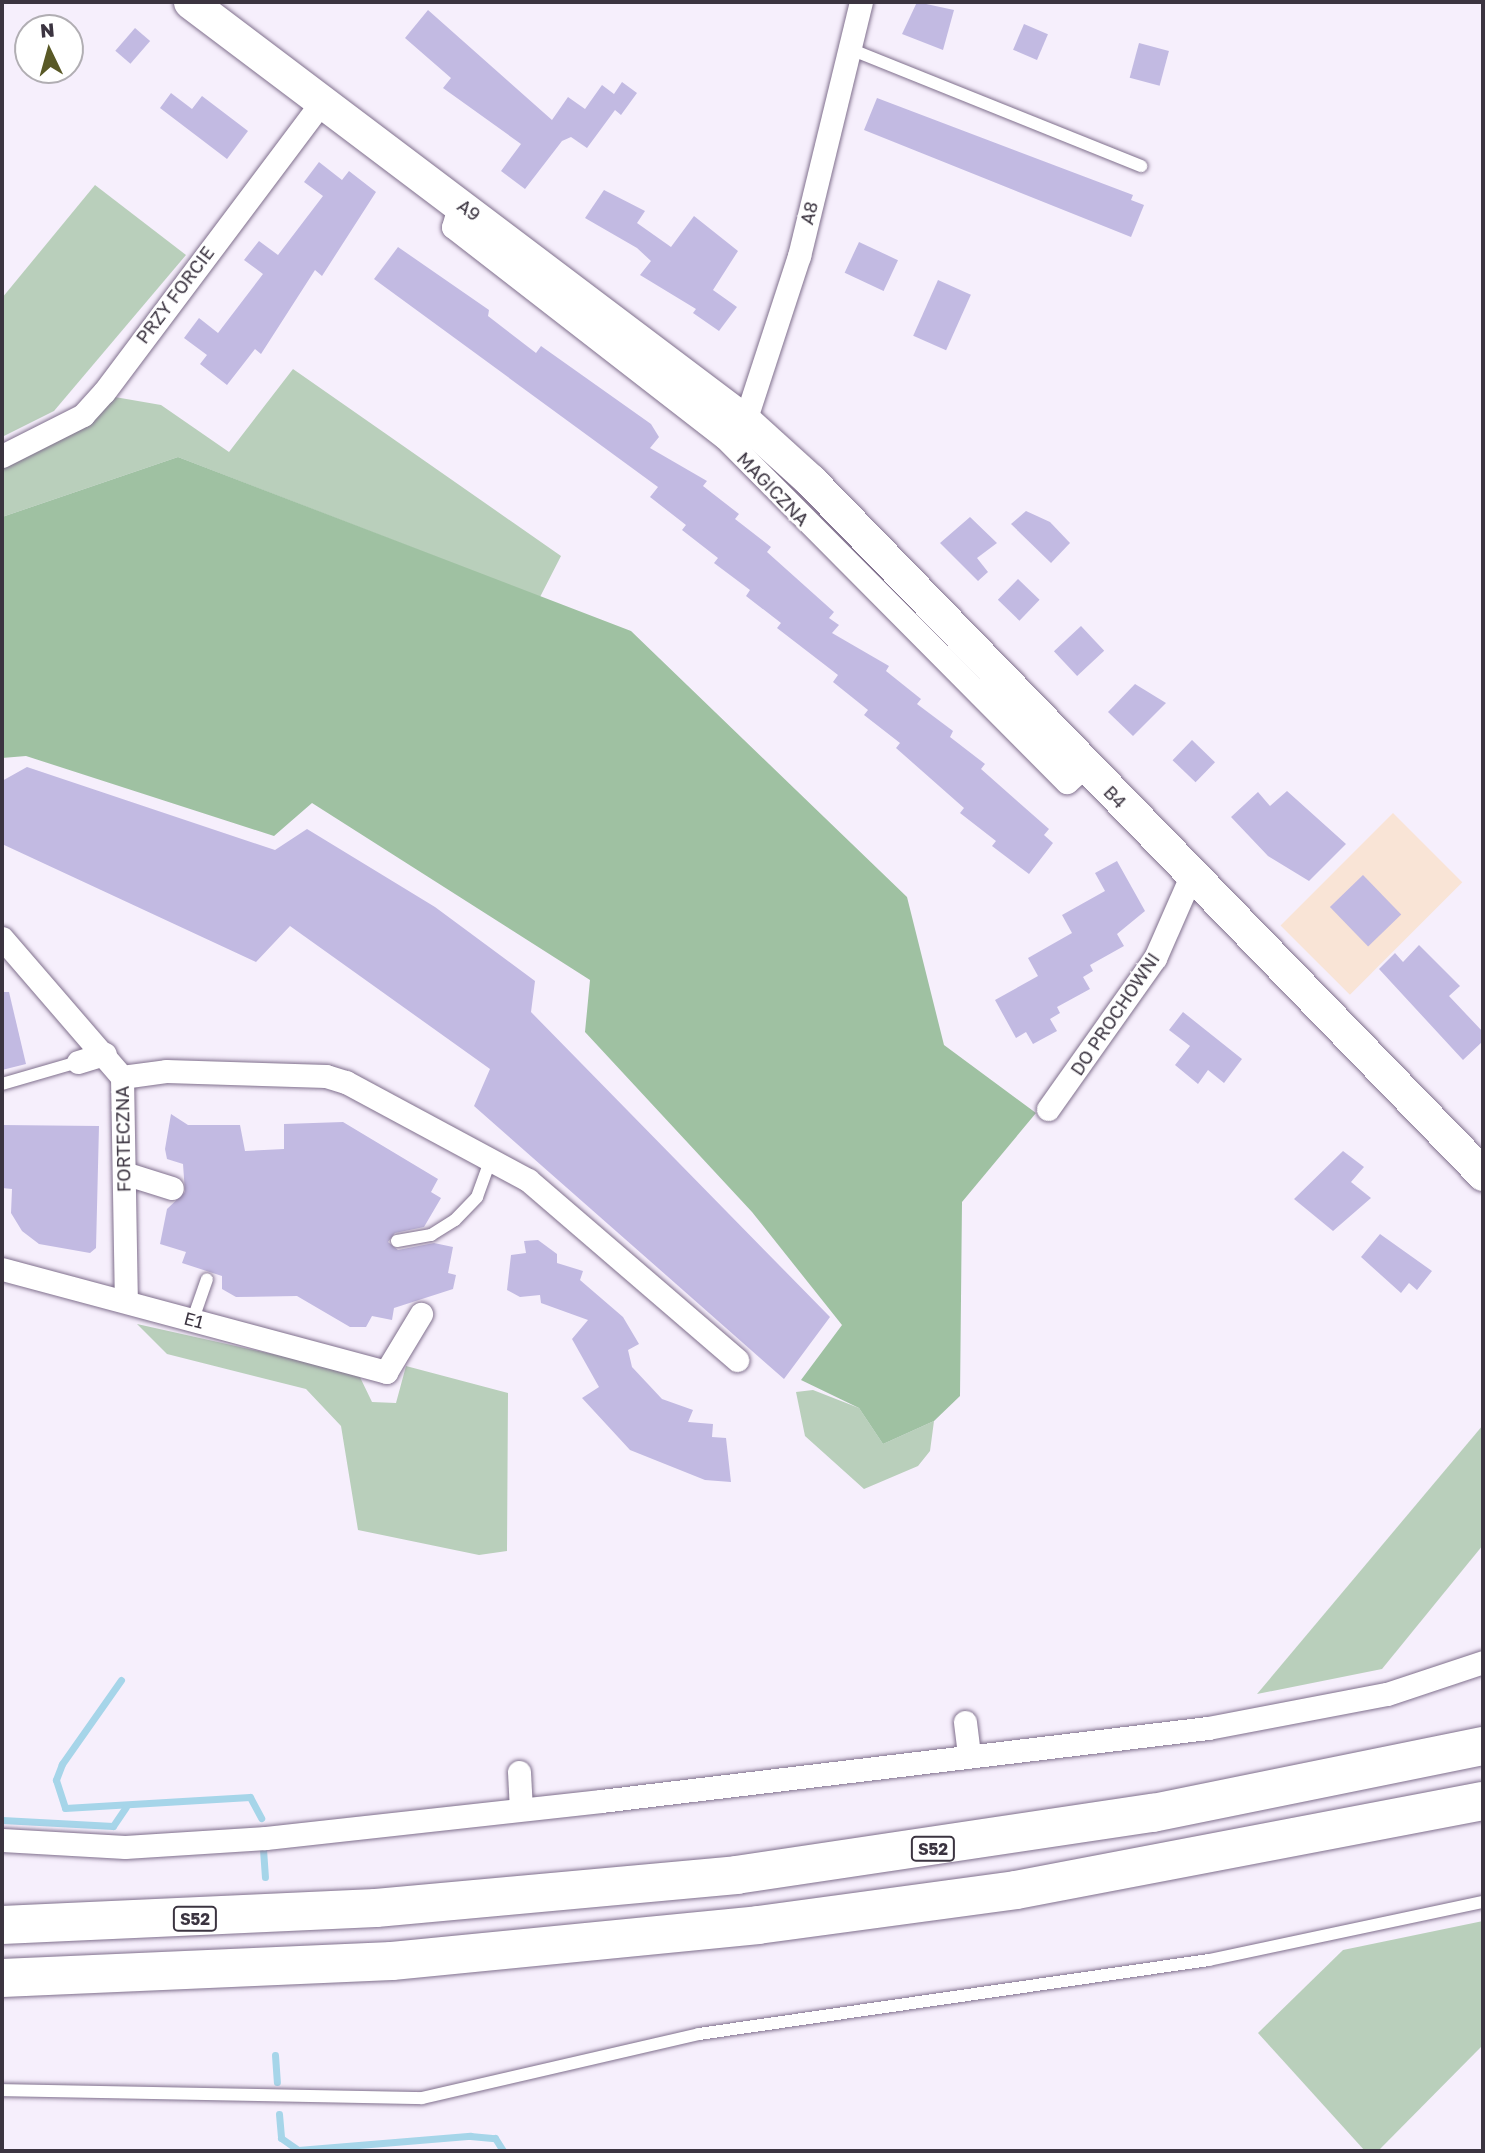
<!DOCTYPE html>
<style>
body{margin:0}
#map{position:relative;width:1485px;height:2153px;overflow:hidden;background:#f6effc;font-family:"Golos Text",sans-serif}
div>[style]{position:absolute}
.education>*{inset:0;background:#f9e4d6;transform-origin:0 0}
.green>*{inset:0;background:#b9cfbb}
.forest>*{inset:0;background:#9fc1a2}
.stream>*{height:7px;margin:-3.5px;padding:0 3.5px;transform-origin:3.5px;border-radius:3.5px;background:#a6d5e9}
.building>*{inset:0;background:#c2bae2;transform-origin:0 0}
.roads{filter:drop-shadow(0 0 2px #80708d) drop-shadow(0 0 2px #80708d)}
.lane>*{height:12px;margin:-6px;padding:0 6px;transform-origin:6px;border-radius:6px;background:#fff}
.street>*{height:23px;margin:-11.5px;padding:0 11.5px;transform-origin:11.5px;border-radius:11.5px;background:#fff}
.secondary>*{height:33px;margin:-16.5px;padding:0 16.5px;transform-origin:16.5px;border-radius:16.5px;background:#fff}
.highway>*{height:38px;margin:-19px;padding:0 19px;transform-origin:19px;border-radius:19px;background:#fff}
span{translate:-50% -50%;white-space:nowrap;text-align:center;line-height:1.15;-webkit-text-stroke:5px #fff;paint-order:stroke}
.shield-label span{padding:2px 5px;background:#fff;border:2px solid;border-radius:5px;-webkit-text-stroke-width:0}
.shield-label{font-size:16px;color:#3b3440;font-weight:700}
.street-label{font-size:18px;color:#3b3440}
.frame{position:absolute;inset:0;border:4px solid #3b3440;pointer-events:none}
.north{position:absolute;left:14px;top:14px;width:70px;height:70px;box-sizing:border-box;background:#fff;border:2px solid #b1aeb3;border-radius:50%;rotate:355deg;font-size:19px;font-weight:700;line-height:28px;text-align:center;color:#3b3440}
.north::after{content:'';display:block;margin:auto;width:24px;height:32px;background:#595926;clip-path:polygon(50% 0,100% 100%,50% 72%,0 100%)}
</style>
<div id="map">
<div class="education">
<i style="left:1393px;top:813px;width:98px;height:159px;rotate:45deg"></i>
</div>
<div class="green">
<i style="clip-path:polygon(95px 185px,186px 255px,54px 411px,2px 437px,2px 298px)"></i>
<i style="clip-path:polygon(293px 369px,561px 556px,540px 597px,178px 457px,2px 517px,2px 463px,109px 396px,161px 405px,229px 452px)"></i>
<i style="clip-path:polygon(137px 1324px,358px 1373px,372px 1402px,396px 1403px,406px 1366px,508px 1393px,507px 1551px,479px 1555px,358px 1530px,341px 1426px,306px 1389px,167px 1354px)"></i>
<i style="clip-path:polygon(813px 1390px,859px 1408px,883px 1444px,934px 1421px,930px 1451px,918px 1466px,864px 1489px,805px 1436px,796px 1392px)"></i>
<i style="clip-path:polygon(1483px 1425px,1483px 1545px,1382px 1669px,1257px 1694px)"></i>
<i style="clip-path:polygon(1483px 1921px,1483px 2045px,1378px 2151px,1365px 2151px,1258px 2033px,1343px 1950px)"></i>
</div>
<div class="forest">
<i style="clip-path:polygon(178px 457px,631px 631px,907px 897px,944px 1045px,1036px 1113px,962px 1202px,960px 1396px,934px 1421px,883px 1444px,859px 1408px,801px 1380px,842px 1325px,752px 1212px,585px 1032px,590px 980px,312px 803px,274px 836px,26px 756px,2px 758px,2px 517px)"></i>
</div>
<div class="stream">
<i style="left:121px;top:1680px;width:103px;rotate:125.1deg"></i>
<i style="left:62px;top:1764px;width:17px;rotate:111deg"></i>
<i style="left:56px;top:1780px;width:29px;rotate:72deg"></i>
<i style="left:65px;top:1808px;width:185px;rotate:-3.4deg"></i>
<i style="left:250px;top:1797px;width:24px;rotate:62deg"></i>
<i style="left:2px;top:1820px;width:111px;rotate:3.1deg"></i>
<i style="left:113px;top:1826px;width:23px;rotate:-56deg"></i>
<i style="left:263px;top:1849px;width:28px;rotate:86deg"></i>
<i style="left:275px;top:2055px;width:27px;rotate:86deg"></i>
<i style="left:279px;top:2114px;width:24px;rotate:85deg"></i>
<i style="left:281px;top:2138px;width:21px;rotate:35deg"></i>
<i style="left:298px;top:2150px;width:173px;rotate:-4.7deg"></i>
<i style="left:470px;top:2136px;width:25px;rotate:5deg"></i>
<i style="left:495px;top:2138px;width:15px;rotate:58deg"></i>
</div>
<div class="building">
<i style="clip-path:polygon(917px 2px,954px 10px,943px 50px,902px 34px)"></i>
<i style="clip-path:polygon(428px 10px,552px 120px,568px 97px,585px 109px,602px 85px,614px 94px,622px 82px,637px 93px,621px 115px,615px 110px,587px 148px,571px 137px,562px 141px,525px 189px,501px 171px,521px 144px,443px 88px,451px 78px,405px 38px)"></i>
<i style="left:1024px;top:24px;width:26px;height:28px;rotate:23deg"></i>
<i style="left:135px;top:28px;width:20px;height:30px;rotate:41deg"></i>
<i style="left:1139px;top:43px;width:31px;height:36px;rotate:15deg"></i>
<i style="clip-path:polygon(171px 93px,192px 109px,202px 96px,248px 131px,227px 159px,160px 108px)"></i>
<i style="clip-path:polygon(877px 98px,1133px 195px,1131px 200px,1144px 205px,1131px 237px,864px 130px)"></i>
<i style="clip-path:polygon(319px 162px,342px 180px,349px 171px,376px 192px,322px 276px,315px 270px,261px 354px,255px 349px,227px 385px,200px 364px,207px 355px,184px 338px,199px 318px,218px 333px,263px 274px,244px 260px,259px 241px,278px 255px,323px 196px,304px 182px)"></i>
<i style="clip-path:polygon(604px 190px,645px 211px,637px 223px,671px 247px,694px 216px,738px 251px,713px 290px,737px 307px,719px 331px,693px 313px,696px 309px,640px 275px,651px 261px,637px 248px,585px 218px)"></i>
<i style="left:859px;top:242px;width:43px;height:34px;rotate:25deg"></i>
<i style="clip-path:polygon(398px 247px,489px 310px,488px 316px,536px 353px,541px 346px,651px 424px,659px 437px,650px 448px,707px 481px,703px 486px,739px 514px,735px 519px,771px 547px,767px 552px,834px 612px,829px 618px,839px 625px,832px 633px,889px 666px,886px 671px,921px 699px,917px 704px,953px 731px,950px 737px,985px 764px,981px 769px,1049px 829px,1044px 835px,1053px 843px,1029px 874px,992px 846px,996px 841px,960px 813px,964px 808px,896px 748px,900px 743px,864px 715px,868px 710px,833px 682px,838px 675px,777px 628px,781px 623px,746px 596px,750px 590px,714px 563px,718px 558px,682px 530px,686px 525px,650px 497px,658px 487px,374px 279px)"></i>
<i style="left:938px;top:280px;width:36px;height:61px;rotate:24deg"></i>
<i style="clip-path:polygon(1026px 511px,1050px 522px,1070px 543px,1051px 563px,1011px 524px)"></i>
<i style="clip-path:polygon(970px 517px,997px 543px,977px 558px,988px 572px,978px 581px,940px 543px)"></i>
<i style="left:1018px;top:579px;width:30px;height:29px;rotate:44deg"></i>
<i style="left:1081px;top:626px;width:34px;height:37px;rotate:47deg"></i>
<i style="clip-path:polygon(1135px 684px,1166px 703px,1133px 736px,1108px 712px)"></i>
<i style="left:1192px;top:740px;width:32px;height:28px;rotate:44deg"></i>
<i style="clip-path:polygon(27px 767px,275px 850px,307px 829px,435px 907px,535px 981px,531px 1012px,830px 1317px,784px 1379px,474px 1106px,490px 1069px,290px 926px,256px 962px,2px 844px,2px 781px)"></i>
<i style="clip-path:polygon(1287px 791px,1346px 844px,1309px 881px,1268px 856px,1231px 817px,1258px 792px,1270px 806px)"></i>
<i style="clip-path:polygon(1117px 861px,1145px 911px,1117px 934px,1124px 946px,1090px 965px,1093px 971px,1083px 977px,1090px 989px,1057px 1007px,1060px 1013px,1050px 1019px,1057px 1031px,1033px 1044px,1026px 1032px,1016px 1038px,995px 1000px,1038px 976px,1028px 958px,1072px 933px,1062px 915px,1105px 891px,1095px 873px)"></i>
<i style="left:1363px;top:875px;width:55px;height:46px;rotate:46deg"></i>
<i style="clip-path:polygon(1419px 945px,1460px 986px,1449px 996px,1483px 1032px,1483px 1041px,1463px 1060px,1379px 969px,1395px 953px,1403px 962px)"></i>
<i style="clip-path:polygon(2px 992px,9px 992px,26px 1064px,2px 1070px)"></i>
<i style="clip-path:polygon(1183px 1012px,1242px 1059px,1224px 1083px,1208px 1070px,1198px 1084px,1175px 1065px,1190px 1046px,1169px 1030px)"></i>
<i style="clip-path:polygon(171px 1114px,188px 1125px,240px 1125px,245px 1151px,284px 1149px,284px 1124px,343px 1122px,438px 1179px,431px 1192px,441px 1198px,424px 1227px,395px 1233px,388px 1242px,398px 1250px,434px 1243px,453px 1247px,448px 1273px,456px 1275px,453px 1289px,394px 1308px,392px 1320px,372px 1316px,366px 1327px,350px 1327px,297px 1296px,236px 1297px,222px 1289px,222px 1276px,182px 1263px,186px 1252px,160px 1244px,167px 1209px,185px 1192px,183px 1164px,167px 1159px,165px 1149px)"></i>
<i style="clip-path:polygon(2px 1125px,99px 1126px,96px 1248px,90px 1253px,39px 1244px,22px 1231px,11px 1213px,12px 1189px,2px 1188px)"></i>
<i style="clip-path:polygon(1343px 1151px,1364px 1167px,1351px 1182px,1371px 1198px,1333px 1231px,1294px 1199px)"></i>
<i style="clip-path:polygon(1380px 1234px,1432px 1271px,1417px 1290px,1409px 1283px,1401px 1293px,1361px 1257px)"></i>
<i style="clip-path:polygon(538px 1240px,557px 1254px,557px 1263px,583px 1271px,580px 1280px,623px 1317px,639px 1344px,628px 1350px,632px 1367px,662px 1399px,693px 1410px,688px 1422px,713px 1424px,712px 1437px,726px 1438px,731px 1482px,705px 1480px,630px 1450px,582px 1398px,599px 1387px,572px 1339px,588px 1320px,541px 1303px,540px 1295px,520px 1297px,507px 1290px,511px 1255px,526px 1253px,524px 1241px)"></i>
</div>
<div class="roads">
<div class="lane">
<i style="left:850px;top:49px;width:314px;rotate:21.9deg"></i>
<i style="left:2px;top:1084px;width:79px;rotate:-16.1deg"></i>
<i style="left:397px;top:1241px;width:35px;rotate:-10deg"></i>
<i style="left:431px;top:1235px;width:28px;rotate:-32deg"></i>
<i style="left:455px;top:1220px;width:32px;rotate:-46deg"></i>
<i style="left:477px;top:1197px;width:38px;rotate:-70deg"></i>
<i style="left:193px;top:1319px;width:42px;rotate:-70.7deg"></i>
<i style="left:2px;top:2090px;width:420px;rotate:1.1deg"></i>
<i style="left:422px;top:2098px;width:284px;rotate:-13deg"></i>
<i style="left:699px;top:2034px;width:515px;rotate:-8.26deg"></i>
<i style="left:1209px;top:1960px;width:280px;rotate:-12deg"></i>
</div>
<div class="street">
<i style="left:460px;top:203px;width:25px;rotate:106deg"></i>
<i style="left:453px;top:227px;width:344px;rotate:37.8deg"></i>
<i style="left:725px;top:438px;width:485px;rotate:45.2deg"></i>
<i style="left:1067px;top:782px;width:24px;rotate:-42deg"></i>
<i style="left:745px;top:421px;width:174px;rotate:-71.9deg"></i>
<i style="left:799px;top:256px;width:261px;rotate:-76.3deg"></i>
<i style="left:2px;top:456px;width:91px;rotate:-26.8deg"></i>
<i style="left:83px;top:415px;width:31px;rotate:-48deg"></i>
<i style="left:104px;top:392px;width:363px;rotate:-53.1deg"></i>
<i style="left:2px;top:938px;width:184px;rotate:49.2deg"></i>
<i style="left:122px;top:1077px;width:224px;rotate:89deg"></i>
<i style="left:78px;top:1062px;width:28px;rotate:-17deg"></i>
<i style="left:122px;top:1077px;width:44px;rotate:-7.8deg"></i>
<i style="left:166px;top:1071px;width:160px;rotate:1.8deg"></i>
<i style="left:326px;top:1076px;width:21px;rotate:17deg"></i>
<i style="left:346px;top:1082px;width:207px;rotate:28.3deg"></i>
<i style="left:528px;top:1180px;width:276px;rotate:40.7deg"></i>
<i style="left:1048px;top:1109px;width:185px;rotate:-54.7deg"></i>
<i style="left:1155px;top:958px;width:90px;rotate:-66.3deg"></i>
<i style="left:124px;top:1173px;width:50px;rotate:17.4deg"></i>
<i style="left:2px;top:1269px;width:398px;rotate:15deg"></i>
<i style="left:386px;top:1372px;width:68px;rotate:-58.9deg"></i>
<i style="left:965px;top:1722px;width:34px;rotate:83deg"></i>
<i style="left:519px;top:1772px;width:36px;rotate:87deg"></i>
<i style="left:2px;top:1840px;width:123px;rotate:3.3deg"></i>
<i style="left:125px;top:1847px;width:141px;rotate:-3.7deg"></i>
<i style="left:266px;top:1838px;width:337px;rotate:-6.3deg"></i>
<i style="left:601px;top:1801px;width:611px;rotate:-6.86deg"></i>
<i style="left:1208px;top:1728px;width:182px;rotate:-10.8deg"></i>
<i style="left:1387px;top:1694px;width:101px;rotate:-18.4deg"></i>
</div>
<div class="secondary">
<i style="left:190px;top:2px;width:695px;rotate:37.05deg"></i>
<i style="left:745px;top:421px;width:88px;rotate:42.2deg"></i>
<i style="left:810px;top:480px;width:967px;rotate:45.88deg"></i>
</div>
<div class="highway">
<i style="left:2px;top:1925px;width:374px;rotate:-2.6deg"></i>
<i style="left:376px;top:1908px;width:362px;rotate:-5.2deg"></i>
<i style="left:736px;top:1875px;width:422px;rotate:-8.5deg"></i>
<i style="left:1153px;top:1813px;width:337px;rotate:-11.5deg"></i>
<i style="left:2px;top:1978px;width:390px;rotate:-2.5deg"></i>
<i style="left:392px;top:1961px;width:368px;rotate:-5.6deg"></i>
<i style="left:758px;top:1925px;width:260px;rotate:-7.7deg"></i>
<i style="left:1016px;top:1890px;width:475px;rotate:-10.8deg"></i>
</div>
</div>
<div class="shield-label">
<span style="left:933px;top:1849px">S52</span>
<span style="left:195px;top:1919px">S52</span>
</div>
<div class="street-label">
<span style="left:469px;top:210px;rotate:36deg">A9</span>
<span style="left:809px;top:213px;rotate:-76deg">A8</span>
<span style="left:175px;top:295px;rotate:-53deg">PRZY FORCIE</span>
<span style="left:773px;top:489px;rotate:46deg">MAGICZNA</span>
<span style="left:1115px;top:797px;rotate:46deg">B4</span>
<span style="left:1115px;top:1014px;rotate:-56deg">DO PROCHOWNI</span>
<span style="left:123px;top:1139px;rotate:-91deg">FORTECZNA</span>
<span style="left:194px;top:1320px;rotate:15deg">E1</span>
</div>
<div class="frame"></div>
<div class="north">N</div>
</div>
